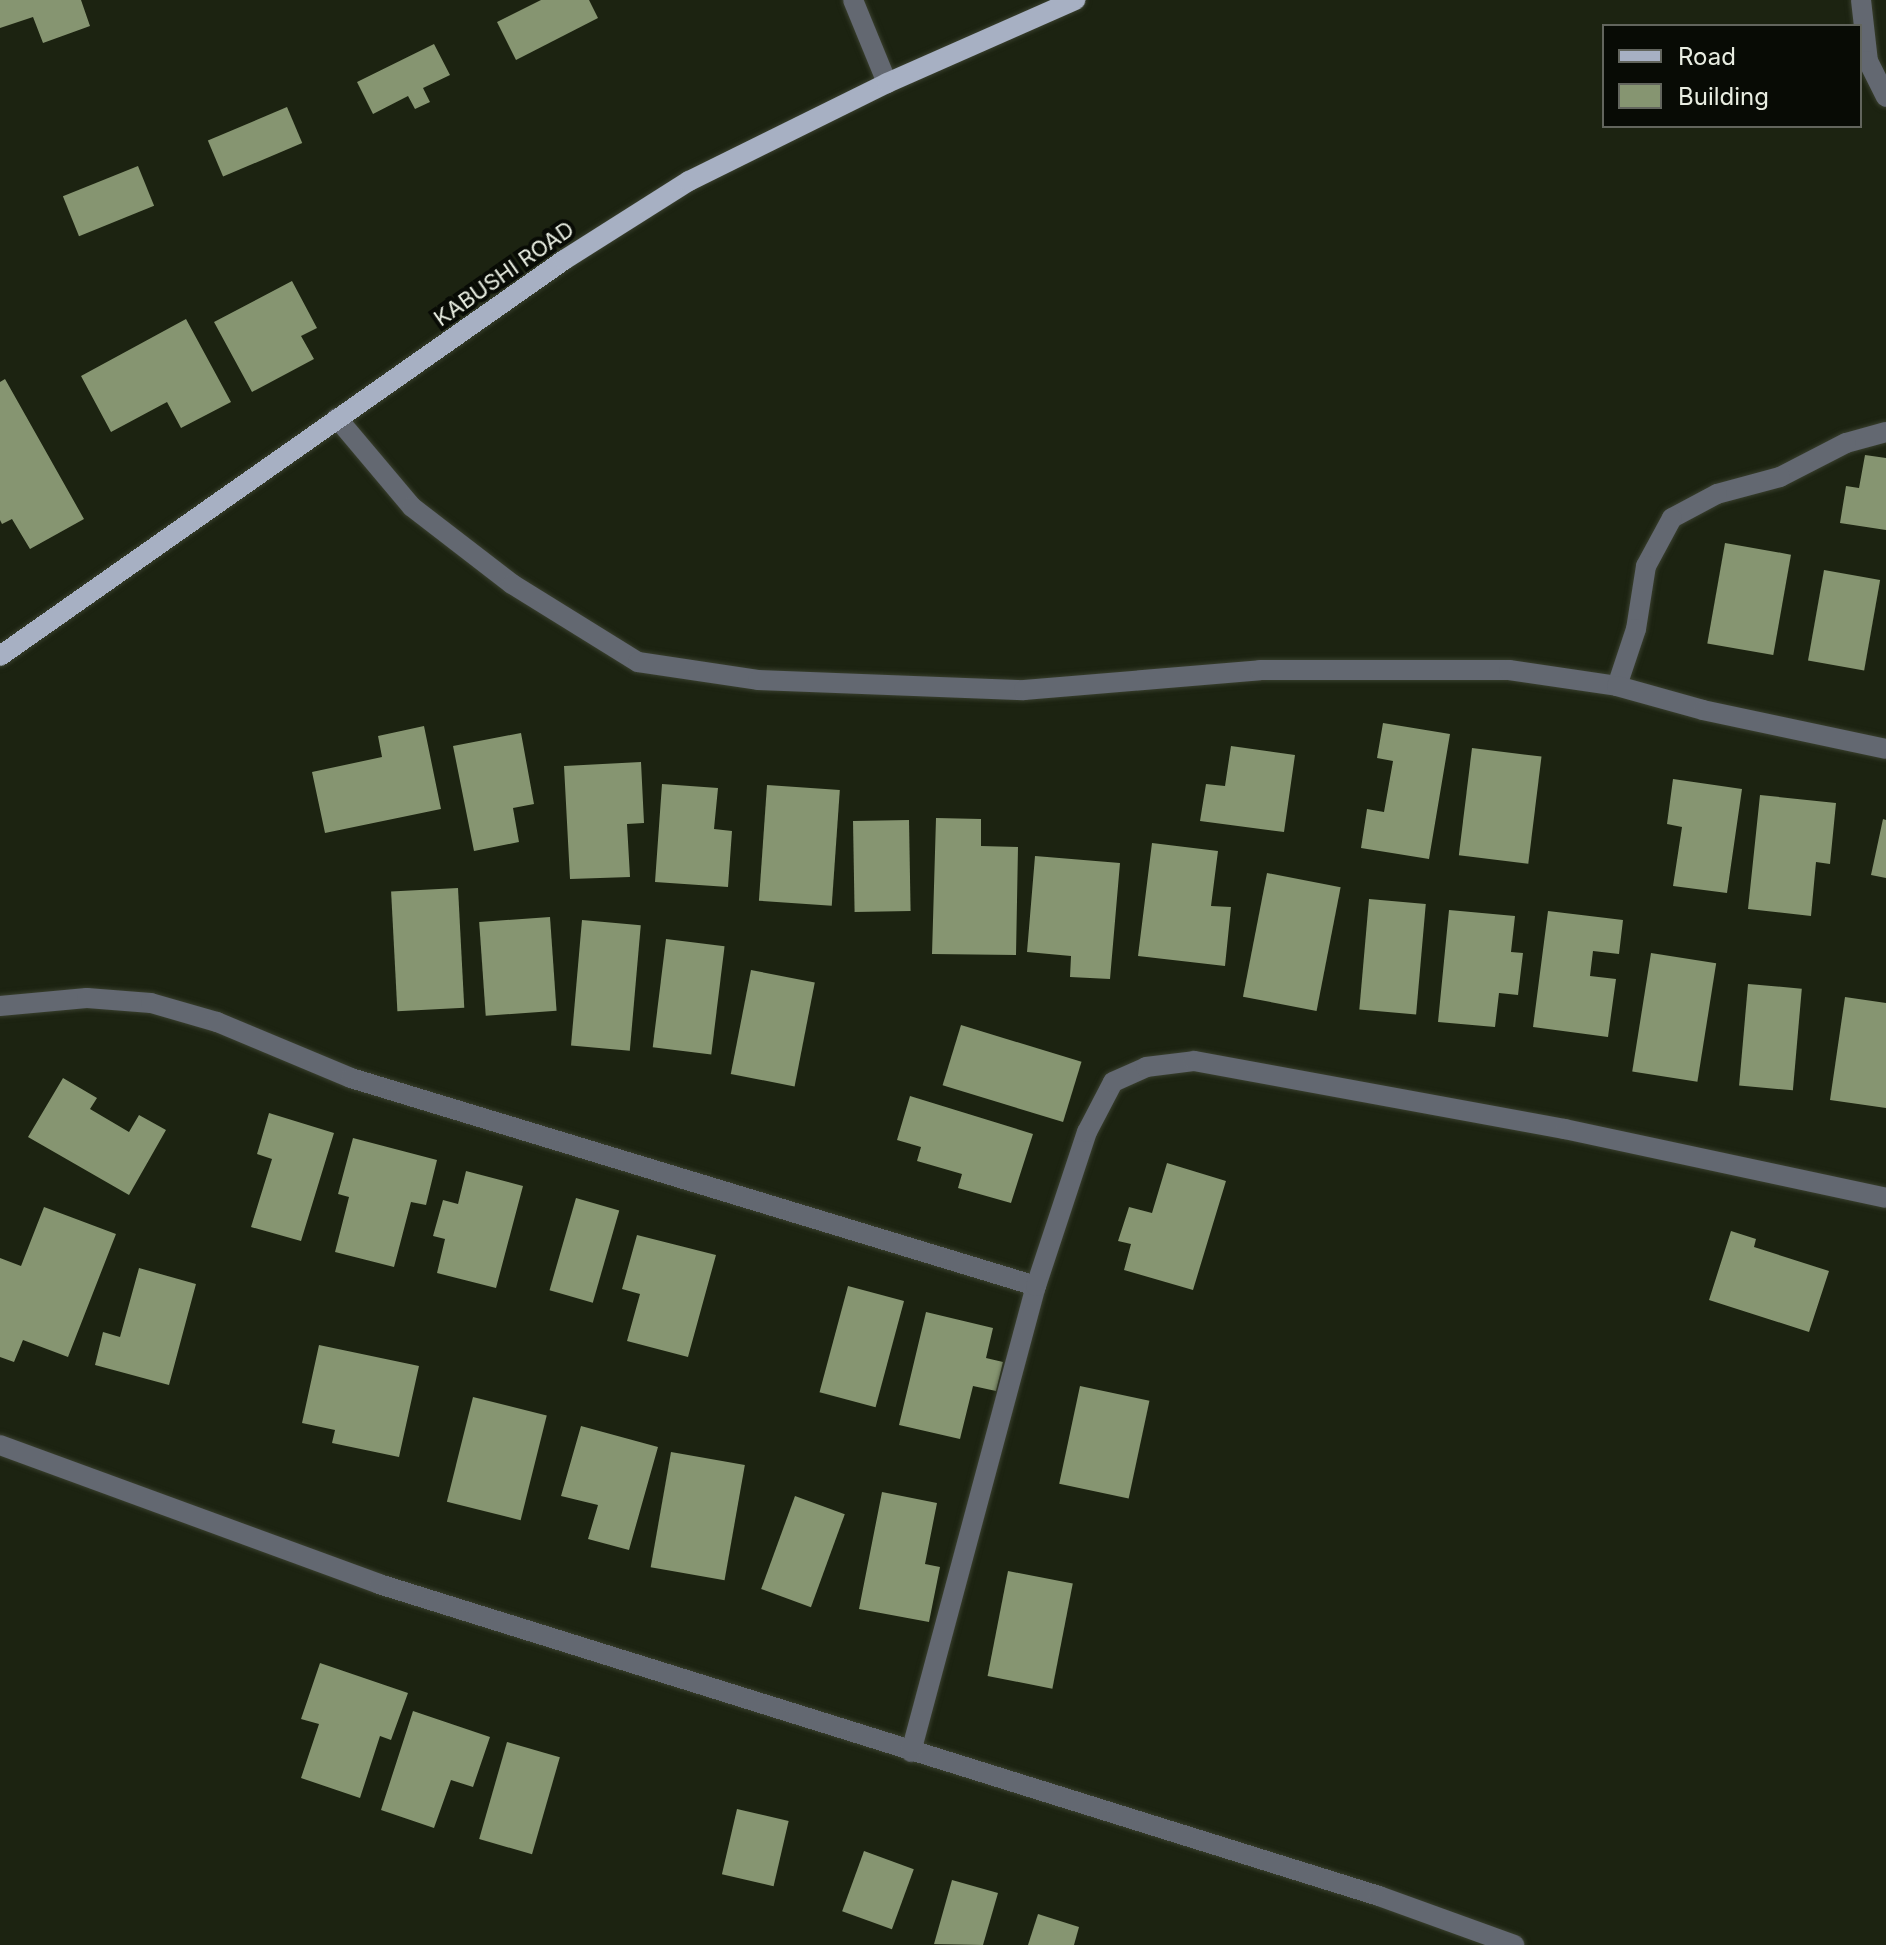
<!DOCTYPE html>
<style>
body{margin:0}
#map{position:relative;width:1886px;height:1945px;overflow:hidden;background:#1c2311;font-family:Inter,sans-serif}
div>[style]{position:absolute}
.building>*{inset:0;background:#869571;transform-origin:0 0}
.roads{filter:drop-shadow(0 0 2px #393f2e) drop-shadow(0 0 2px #393f2e)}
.minor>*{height:20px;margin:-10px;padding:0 10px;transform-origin:10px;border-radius:10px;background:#636871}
.major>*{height:20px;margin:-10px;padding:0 10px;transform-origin:10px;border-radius:10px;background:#a7b0c3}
span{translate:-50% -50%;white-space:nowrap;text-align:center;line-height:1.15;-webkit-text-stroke:8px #080b05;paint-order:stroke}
.street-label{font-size:22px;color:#e8ede1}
.legend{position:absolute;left:1602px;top:24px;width:260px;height:104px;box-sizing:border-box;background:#080b05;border:2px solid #62655d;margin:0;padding:10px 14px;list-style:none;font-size:24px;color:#e8ede1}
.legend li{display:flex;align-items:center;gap:16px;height:40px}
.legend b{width:40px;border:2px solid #62655d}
</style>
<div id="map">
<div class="building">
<i style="clip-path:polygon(0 0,81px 0,90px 26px,43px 43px,33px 17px,0 28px)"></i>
<i style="clip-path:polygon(541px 0,589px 0,598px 18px,516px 60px,497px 22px)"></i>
<i style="clip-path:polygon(434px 44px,450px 75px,423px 88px,430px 102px,415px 109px,408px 96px,373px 114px,357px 82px)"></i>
<i style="left:287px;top:107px;width:39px;height:86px;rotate:67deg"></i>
<i style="left:138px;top:166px;width:43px;height:81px;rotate:68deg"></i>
<i style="clip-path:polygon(292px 281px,317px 328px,301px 336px,314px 359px,252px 392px,214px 322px)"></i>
<i style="clip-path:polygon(186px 319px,231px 402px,181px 428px,167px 402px,111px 432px,81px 376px)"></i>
<i style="clip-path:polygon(5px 379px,84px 519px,30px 549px,12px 519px,2px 524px,0 520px,0 382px)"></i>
<i style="clip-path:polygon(1865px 455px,1886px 458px,1886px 530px,1840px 523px,1846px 486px,1859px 488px)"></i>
<i style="left:1725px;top:543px;width:67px;height:102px;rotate:10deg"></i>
<i style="left:1824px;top:570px;width:57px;height:92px;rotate:10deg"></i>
<i style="clip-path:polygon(1383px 723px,1450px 734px,1429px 859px,1361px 848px,1367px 809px,1384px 812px,1393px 761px,1377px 758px)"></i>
<i style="clip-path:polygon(424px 726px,441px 809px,325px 833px,312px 772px,382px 757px,378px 736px)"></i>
<i style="clip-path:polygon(521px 733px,534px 804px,513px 808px,519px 842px,474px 851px,453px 746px)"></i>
<i style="clip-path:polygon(1231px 746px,1295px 755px,1284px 832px,1200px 821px,1206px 784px,1225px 786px)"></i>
<i style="left:1472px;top:748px;width:70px;height:108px;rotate:7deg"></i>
<i style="clip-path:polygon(641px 762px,644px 823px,627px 824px,630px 877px,570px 879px,564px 766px)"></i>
<i style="clip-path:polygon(1673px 779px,1742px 789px,1727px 893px,1673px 886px,1682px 827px,1667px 824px)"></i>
<i style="clip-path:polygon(662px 784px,718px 788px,714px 829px,732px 831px,728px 887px,655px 882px)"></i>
<i style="left:767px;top:785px;width:73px;height:116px;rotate:4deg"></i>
<i style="clip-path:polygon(1760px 795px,1836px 803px,1830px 864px,1816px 862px,1811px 916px,1748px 909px)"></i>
<i style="clip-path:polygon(936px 818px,981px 819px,981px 846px,1018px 847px,1016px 955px,932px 954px)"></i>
<i style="clip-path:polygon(1883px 819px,1886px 820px,1886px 878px,1871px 875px)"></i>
<i style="left:909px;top:820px;width:91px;height:56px;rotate:89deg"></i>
<i style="clip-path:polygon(1152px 843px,1218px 851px,1211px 906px,1231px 907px,1225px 966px,1138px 956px)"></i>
<i style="clip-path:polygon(1035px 856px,1120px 863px,1110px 979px,1070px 977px,1071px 956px,1027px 952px)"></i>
<i style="left:1267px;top:873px;width:75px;height:126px;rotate:11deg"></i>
<i style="left:458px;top:888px;width:120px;height:67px;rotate:87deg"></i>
<i style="left:1369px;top:899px;width:57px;height:111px;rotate:5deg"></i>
<i style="clip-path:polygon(1449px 910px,1515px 916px,1511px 952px,1523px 953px,1518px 995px,1499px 993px,1495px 1027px,1438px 1022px)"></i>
<i style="clip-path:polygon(1548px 911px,1623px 920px,1619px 954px,1593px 951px,1590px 976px,1616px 979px,1608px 1037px,1533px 1027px)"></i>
<i style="left:550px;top:917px;width:94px;height:71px;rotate:86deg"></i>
<i style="left:582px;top:920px;width:59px;height:126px;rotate:5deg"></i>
<i style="left:666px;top:939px;width:59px;height:109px;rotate:7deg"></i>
<i style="left:1651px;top:953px;width:66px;height:120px;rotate:9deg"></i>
<i style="left:751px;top:970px;width:65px;height:106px;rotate:11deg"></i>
<i style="left:1748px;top:984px;width:54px;height:102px;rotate:5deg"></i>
<i style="clip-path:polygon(1845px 997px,1886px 1003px,1886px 1108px,1830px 1100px)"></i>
<i style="left:961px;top:1025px;width:126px;height:63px;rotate:17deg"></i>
<i style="clip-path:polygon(63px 1078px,97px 1098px,90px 1109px,129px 1132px,139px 1115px,166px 1130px,129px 1195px,28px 1137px)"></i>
<i style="clip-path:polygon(910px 1096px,1033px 1134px,1011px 1203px,958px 1188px,962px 1174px,917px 1161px,921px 1147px,897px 1140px)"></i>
<i style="clip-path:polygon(269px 1113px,334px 1133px,301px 1241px,251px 1227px,272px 1159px,257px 1154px)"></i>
<i style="clip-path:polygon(353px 1138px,437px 1160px,426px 1205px,411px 1202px,394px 1267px,335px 1252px,349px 1197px,338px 1194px)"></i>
<i style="clip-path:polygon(1167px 1163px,1226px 1181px,1193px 1290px,1124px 1270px,1131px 1244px,1118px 1241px,1129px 1207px,1152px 1213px)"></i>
<i style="clip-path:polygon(466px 1171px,523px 1186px,496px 1288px,437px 1273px,445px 1239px,433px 1236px,443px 1200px,458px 1204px)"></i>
<i style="left:576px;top:1198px;width:45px;height:96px;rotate:16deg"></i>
<i style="clip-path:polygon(44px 1207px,116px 1234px,68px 1357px,23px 1340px,14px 1362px,0 1357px,0 1258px,21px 1266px)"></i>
<i style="clip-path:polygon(1731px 1231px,1756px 1239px,1754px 1247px,1829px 1271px,1809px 1332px,1709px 1300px)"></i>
<i style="clip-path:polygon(637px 1235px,716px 1255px,688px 1357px,627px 1341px,640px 1294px,622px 1289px)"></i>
<i style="clip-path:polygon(139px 1268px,196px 1284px,169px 1385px,95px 1365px,103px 1332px,120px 1337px)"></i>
<i style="left:848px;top:1286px;width:58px;height:110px;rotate:15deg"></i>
<i style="clip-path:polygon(926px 1312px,993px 1328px,986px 1358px,1003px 1362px,996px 1391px,973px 1386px,960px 1439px,899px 1425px)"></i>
<i style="clip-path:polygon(319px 1345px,419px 1366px,399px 1457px,332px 1443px,335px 1430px,302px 1423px)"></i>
<i style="left:1080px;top:1386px;width:71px;height:100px;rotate:12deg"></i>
<i style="left:473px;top:1397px;width:76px;height:108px;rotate:14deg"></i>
<i style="clip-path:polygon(581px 1426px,658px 1447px,629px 1550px,588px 1539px,598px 1505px,561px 1496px)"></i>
<i style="left:671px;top:1452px;width:75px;height:117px;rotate:10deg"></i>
<i style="clip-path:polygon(882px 1492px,937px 1503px,925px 1564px,940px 1567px,929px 1622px,859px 1609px)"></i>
<i style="left:795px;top:1496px;width:53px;height:99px;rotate:20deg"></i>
<i style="left:1008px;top:1571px;width:66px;height:107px;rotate:11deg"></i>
<i style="clip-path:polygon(320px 1663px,408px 1693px,391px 1740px,380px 1736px,360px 1798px,301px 1778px,319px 1724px,301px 1719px)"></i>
<i style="clip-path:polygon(413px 1711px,490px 1737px,473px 1787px,451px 1780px,434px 1828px,381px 1810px)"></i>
<i style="left:507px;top:1742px;width:55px;height:101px;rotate:16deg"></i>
<i style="left:737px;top:1809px;width:53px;height:67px;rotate:13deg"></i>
<i style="left:864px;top:1851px;width:53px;height:64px;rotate:20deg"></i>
<i style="clip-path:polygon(952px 1880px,998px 1893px,983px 1945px,934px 1944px)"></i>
<i style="clip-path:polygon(1038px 1914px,1079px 1927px,1074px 1945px,1028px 1945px)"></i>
</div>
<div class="roads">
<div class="minor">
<i style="left:853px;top:0;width:90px;rotate:67.7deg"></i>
<i style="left:1861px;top:0;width:61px;rotate:83.5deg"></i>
<i style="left:1868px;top:61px;width:40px;rotate:63.4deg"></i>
<i style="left:337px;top:418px;width:116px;rotate:49.9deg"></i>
<i style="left:412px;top:507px;width:126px;rotate:37.6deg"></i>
<i style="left:512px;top:584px;width:148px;rotate:31.8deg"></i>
<i style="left:638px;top:662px;width:121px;rotate:8.5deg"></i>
<i style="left:758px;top:680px;width:266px;rotate:2.2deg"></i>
<i style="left:1024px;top:690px;width:237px;rotate:-4.8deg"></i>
<i style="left:1260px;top:670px;width:249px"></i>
<i style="left:1509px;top:670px;width:109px;rotate:8.4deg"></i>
<i style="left:1886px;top:432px;width:41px;rotate:164.6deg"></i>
<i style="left:1846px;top:443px;width:74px;rotate:152.7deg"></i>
<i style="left:1780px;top:477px;width:65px;rotate:164.9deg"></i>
<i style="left:1717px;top:494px;width:51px;rotate:151.9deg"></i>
<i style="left:1672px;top:518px;width:55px;rotate:118.4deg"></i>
<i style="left:1646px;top:566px;width:64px;rotate:99deg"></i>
<i style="left:1636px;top:629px;width:60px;rotate:108.4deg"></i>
<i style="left:1617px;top:686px;width:89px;rotate:15.6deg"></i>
<i style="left:1703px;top:710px;width:187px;rotate:12deg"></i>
<i style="left:0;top:1006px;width:87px;rotate:-5.3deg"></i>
<i style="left:87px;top:998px;width:64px;rotate:4.5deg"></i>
<i style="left:151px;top:1003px;width:69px;rotate:16.1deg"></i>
<i style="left:217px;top:1022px;width:145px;rotate:22.7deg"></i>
<i style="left:351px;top:1078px;width:716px;rotate:16.89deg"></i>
<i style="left:0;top:1445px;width:404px;rotate:20.1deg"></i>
<i style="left:379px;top:1584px;width:1048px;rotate:17.33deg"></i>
<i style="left:1379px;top:1896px;width:144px;rotate:19.9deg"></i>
<i style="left:911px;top:1752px;width:482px;rotate:-75deg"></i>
<i style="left:1036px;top:1286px;width:162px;rotate:-71.7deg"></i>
<i style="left:1087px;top:1132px;width:56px;rotate:-62.5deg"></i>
<i style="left:1113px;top:1082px;width:36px;rotate:-24deg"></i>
<i style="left:1146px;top:1067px;width:48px;rotate:-7.1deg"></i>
<i style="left:1194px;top:1061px;width:377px;rotate:10.4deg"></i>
<i style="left:1565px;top:1129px;width:328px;rotate:12.1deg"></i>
</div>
<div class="major">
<i style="left:0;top:656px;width:689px;rotate:-35.07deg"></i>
<i style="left:564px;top:260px;width:148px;rotate:-32.3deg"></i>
<i style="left:689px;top:181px;width:221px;rotate:-26.3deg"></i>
<i style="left:887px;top:83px;width:206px;rotate:-23.8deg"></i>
</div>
</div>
<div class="street-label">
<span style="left:504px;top:274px;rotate:-35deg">KABUSHI ROAD</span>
</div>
<ul class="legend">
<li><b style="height:10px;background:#a7b0c3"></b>Road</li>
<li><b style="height:22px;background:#869571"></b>Building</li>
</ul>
</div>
